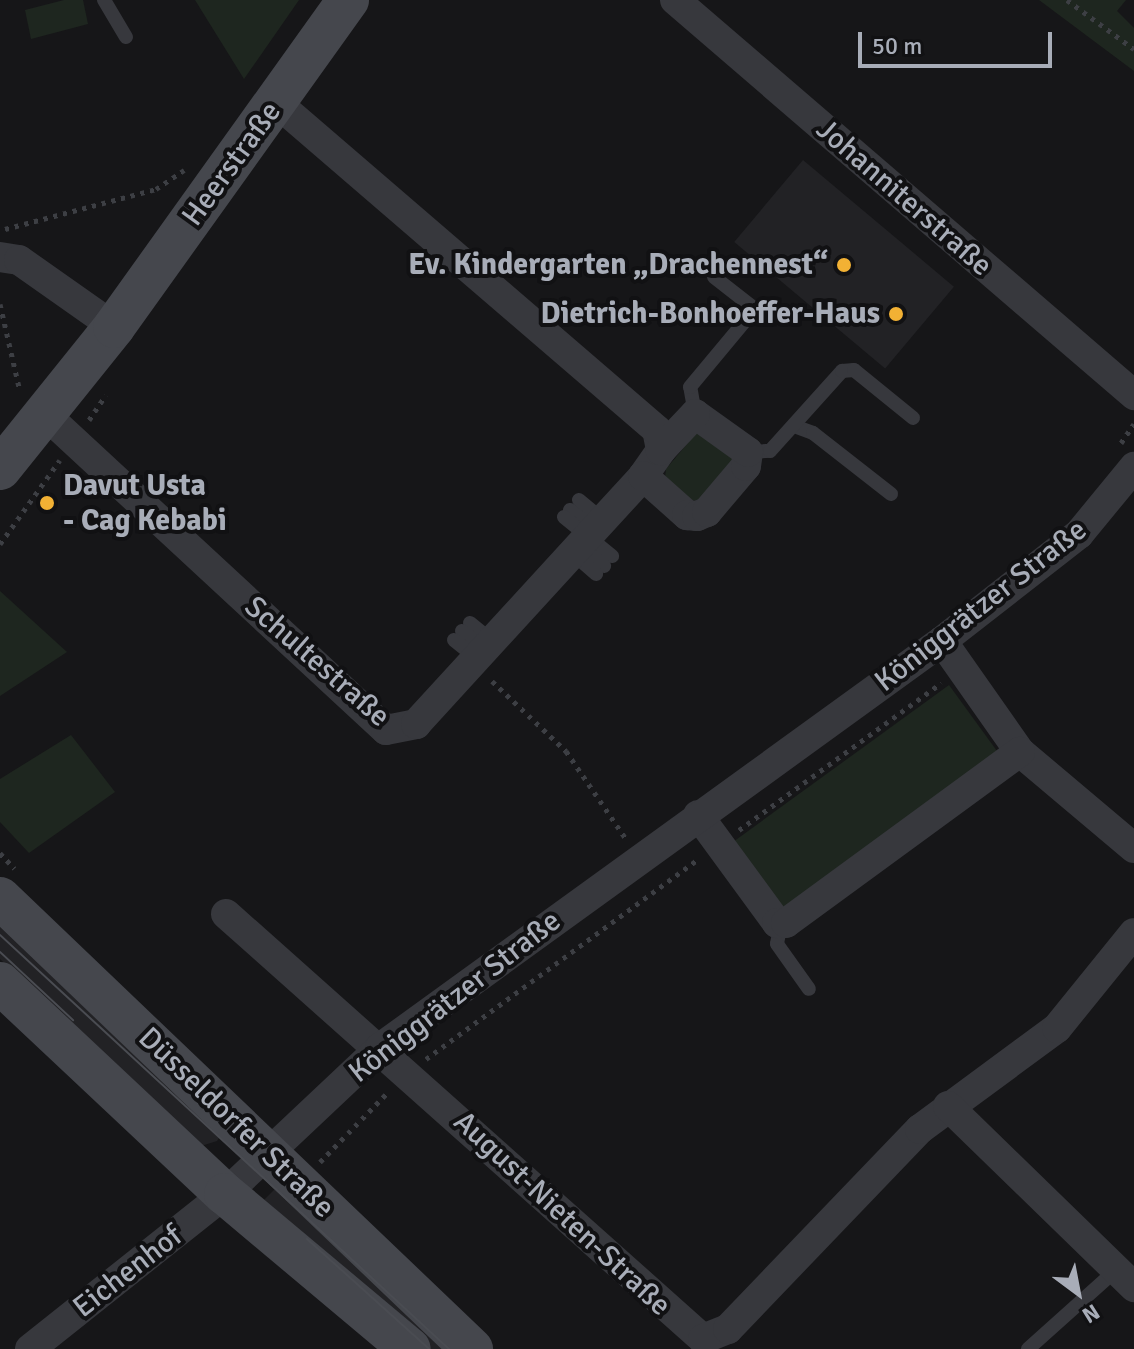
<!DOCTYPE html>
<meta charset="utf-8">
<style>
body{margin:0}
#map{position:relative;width:1134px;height:1349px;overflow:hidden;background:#161618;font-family:Signika,sans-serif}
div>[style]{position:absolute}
.built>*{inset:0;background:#222225;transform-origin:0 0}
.green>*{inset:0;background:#1e261f;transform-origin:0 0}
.path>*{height:5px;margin-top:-2.5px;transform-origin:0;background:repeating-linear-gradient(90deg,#3d3f44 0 4px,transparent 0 10px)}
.lane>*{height:14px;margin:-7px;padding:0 7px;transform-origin:7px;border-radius:7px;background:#37383d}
.street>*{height:30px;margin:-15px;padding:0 15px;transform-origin:15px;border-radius:15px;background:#37383d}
.secondary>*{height:42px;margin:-21px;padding:0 21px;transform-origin:21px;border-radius:21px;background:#45474d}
.tram>*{height:2px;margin:-1px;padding:0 1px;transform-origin:1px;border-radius:1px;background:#4a4c52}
.dots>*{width:22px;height:22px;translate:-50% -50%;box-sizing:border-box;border:4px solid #111113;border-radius:50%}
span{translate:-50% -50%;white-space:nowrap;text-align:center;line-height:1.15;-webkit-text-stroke:8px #111113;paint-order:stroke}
.street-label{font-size:30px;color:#a8adb8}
.poi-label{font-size:30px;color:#a8adb8;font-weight:700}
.right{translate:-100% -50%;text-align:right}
.left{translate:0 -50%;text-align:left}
.north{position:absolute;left:1038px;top:1253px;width:80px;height:80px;-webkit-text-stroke:6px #111113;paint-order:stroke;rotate:148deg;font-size:22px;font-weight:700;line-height:32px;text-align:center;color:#a8adb8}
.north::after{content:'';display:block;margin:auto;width:28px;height:36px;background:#a8adb8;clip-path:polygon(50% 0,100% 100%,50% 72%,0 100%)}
.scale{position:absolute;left:858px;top:32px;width:194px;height:36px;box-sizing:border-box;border:4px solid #a8adb8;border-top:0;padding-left:10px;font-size:24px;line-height:28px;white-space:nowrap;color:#a8adb8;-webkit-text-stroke:6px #111113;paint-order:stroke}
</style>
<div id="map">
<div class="built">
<i style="left:803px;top:160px;width:197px;height:107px;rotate:40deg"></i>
<i style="clip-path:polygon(0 927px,220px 1136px,217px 1141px,201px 1146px,0 959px)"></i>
<i style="clip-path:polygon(275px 1189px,463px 1349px,421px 1349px,264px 1200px)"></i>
</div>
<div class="green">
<i style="clip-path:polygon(64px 0,83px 0,88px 24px,31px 39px,25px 10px)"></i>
<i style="clip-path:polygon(195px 0,299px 0,244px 79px)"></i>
<i style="clip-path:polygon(1039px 0,1126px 0,1117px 11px,1134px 28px,1134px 71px)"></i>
<i style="clip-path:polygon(703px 425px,734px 456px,732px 469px,700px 501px,688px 500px,665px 478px,666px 469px)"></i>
<i style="clip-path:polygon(0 591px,67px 652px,0 696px)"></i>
<i style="left:949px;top:685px;width:89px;height:270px;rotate:54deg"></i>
<i style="clip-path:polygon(71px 735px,115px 792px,29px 853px,0 822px,0 779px)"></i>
</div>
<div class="path">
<i style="left:1067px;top:0;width:83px;rotate:36.2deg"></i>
<i style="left:5px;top:229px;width:156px;rotate:-14.8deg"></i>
<i style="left:156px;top:189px;width:34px;rotate:-34deg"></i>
<i style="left:0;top:304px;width:89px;rotate:77.1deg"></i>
<i style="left:89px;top:420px;width:30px;rotate:-56deg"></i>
<i style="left:1121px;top:443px;width:23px;rotate:-56deg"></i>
<i style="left:0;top:544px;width:103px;rotate:-54.5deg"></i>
<i style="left:492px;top:681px;width:102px;rotate:43.4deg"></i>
<i style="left:566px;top:751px;width:107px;rotate:55.7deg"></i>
<i style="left:739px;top:830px;width:250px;rotate:-36deg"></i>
<i style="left:0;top:853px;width:21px;rotate:47deg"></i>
<i style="left:426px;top:1059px;width:338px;rotate:-36.3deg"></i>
<i style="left:320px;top:1162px;width:98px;rotate:-45.8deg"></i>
</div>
<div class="lane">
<i style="left:104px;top:0;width:43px;rotate:59.3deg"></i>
<i style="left:695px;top:414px;width:27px;rotate:-100deg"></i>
<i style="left:690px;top:387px;width:102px;rotate:-50.2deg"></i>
<i style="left:755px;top:309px;width:52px;rotate:-142deg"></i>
<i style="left:794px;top:426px;width:20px;rotate:20deg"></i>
<i style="left:813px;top:433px;width:99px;rotate:38deg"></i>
<i style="left:748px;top:452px;width:22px;rotate:-3deg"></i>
<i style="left:770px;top:451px;width:108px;rotate:-48deg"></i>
<i style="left:842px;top:371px;width:12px;rotate:-5deg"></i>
<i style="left:854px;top:370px;width:76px;rotate:39.1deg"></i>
<i style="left:579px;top:500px;width:31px;rotate:40deg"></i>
<i style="left:570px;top:510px;width:31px;rotate:38deg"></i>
<i style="left:564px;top:517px;width:62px;rotate:39.1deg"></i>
<i style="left:580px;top:545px;width:32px;rotate:41deg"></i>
<i style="left:572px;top:553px;width:32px;rotate:41deg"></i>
<i style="left:470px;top:623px;width:28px;rotate:39deg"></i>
<i style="left:462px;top:631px;width:28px;rotate:39deg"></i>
<i style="left:454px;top:640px;width:28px;rotate:39deg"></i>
<i style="left:781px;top:923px;width:21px;rotate:101deg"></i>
<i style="left:777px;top:944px;width:55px;rotate:54.6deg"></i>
<i style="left:1028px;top:1349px;width:118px;rotate:-41.9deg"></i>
</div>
<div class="street">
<i style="left:675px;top:0;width:606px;rotate:40.71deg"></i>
<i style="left:0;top:257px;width:19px;rotate:9deg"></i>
<i style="left:19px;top:260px;width:116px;rotate:35.2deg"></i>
<i style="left:47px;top:416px;width:462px;rotate:42.8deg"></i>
<i style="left:386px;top:730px;width:31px;rotate:-11deg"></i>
<i style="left:416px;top:724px;width:336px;rotate:-47.5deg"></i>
<i style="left:643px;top:476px;width:32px;rotate:-55deg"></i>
<i style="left:661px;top:450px;width:20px;rotate:-101deg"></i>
<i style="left:657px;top:430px;width:501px;rotate:-139.29deg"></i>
<i style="left:643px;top:476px;width:59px;rotate:41.6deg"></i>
<i style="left:687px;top:515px;width:10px;rotate:6deg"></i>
<i style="left:697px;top:516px;width:11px;rotate:-22deg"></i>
<i style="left:707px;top:512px;width:60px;rotate:-49.7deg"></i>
<i style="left:746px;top:466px;width:14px;rotate:-82deg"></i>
<i style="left:748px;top:452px;width:65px;rotate:-144.4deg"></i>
<i style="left:695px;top:414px;width:50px;rotate:133.4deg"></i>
<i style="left:942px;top:641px;width:136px;rotate:54.9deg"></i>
<i style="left:1020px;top:752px;width:149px;rotate:40.1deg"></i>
<i style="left:698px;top:815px;width:134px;rotate:53.8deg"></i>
<i style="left:777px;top:923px;width:9px"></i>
<i style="left:786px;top:923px;width:290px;rotate:-36.2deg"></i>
<i style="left:226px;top:914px;width:639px;rotate:41.7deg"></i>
<i style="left:703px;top:1339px;width:27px;rotate:-22deg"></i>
<i style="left:728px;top:1329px;width:277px;rotate:-46.2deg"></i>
<i style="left:920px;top:1129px;width:170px;rotate:-36.4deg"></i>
<i style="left:1057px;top:1028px;width:122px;rotate:-51deg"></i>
<i style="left:948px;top:1106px;width:260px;rotate:44.2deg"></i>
<i style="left:30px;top:1349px;width:249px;rotate:-38.5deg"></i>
<i style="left:225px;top:1194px;width:213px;rotate:-43.3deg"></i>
<i style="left:380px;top:1048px;width:694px;rotate:-35.91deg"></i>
<i style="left:942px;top:641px;width:174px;rotate:-38deg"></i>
<i style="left:1079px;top:534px;width:87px;rotate:-50.6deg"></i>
</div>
<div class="secondary">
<i style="left:0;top:469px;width:182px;rotate:-51.2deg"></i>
<i style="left:114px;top:327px;width:402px;rotate:-54.4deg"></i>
<i style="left:0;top:898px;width:653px;rotate:43.7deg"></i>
<i style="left:0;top:983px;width:308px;rotate:43.2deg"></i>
<i style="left:225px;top:1194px;width:241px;rotate:40deg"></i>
</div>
<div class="tram">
<i style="left:0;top:935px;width:611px;rotate:42.68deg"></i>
<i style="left:0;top:952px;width:100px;rotate:43deg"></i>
<i style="left:307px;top:1239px;width:164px;rotate:42deg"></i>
</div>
<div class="dots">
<i style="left:844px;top:265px;background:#f2b134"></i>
<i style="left:896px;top:314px;background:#f2b134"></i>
<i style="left:47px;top:503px;background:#f2b134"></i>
</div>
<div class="street-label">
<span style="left:232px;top:164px;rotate:-54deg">Heerstraße</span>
<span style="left:904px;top:198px;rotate:41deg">Johanniterstraße</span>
<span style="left:981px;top:606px;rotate:-38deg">Königgrätzer Straße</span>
<span style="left:317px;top:662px;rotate:41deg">Schultestraße</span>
<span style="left:455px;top:997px;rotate:-38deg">Königgrätzer Straße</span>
<span style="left:236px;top:1123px;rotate:44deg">Düsseldorfer Straße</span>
<span style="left:562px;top:1214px;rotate:43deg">August-Nieten-Straße</span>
<span style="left:128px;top:1272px;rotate:-38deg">Eichenhof</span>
</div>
<div class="poi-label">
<span class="right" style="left:828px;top:265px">Ev. Kindergarten „Drachennest“</span>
<span class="right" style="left:880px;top:314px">Dietrich-Bonhoeffer-Haus</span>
<span class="left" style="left:63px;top:503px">Davut Usta<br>- Cag Kebabi</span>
</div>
<div class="north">N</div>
<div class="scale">50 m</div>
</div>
